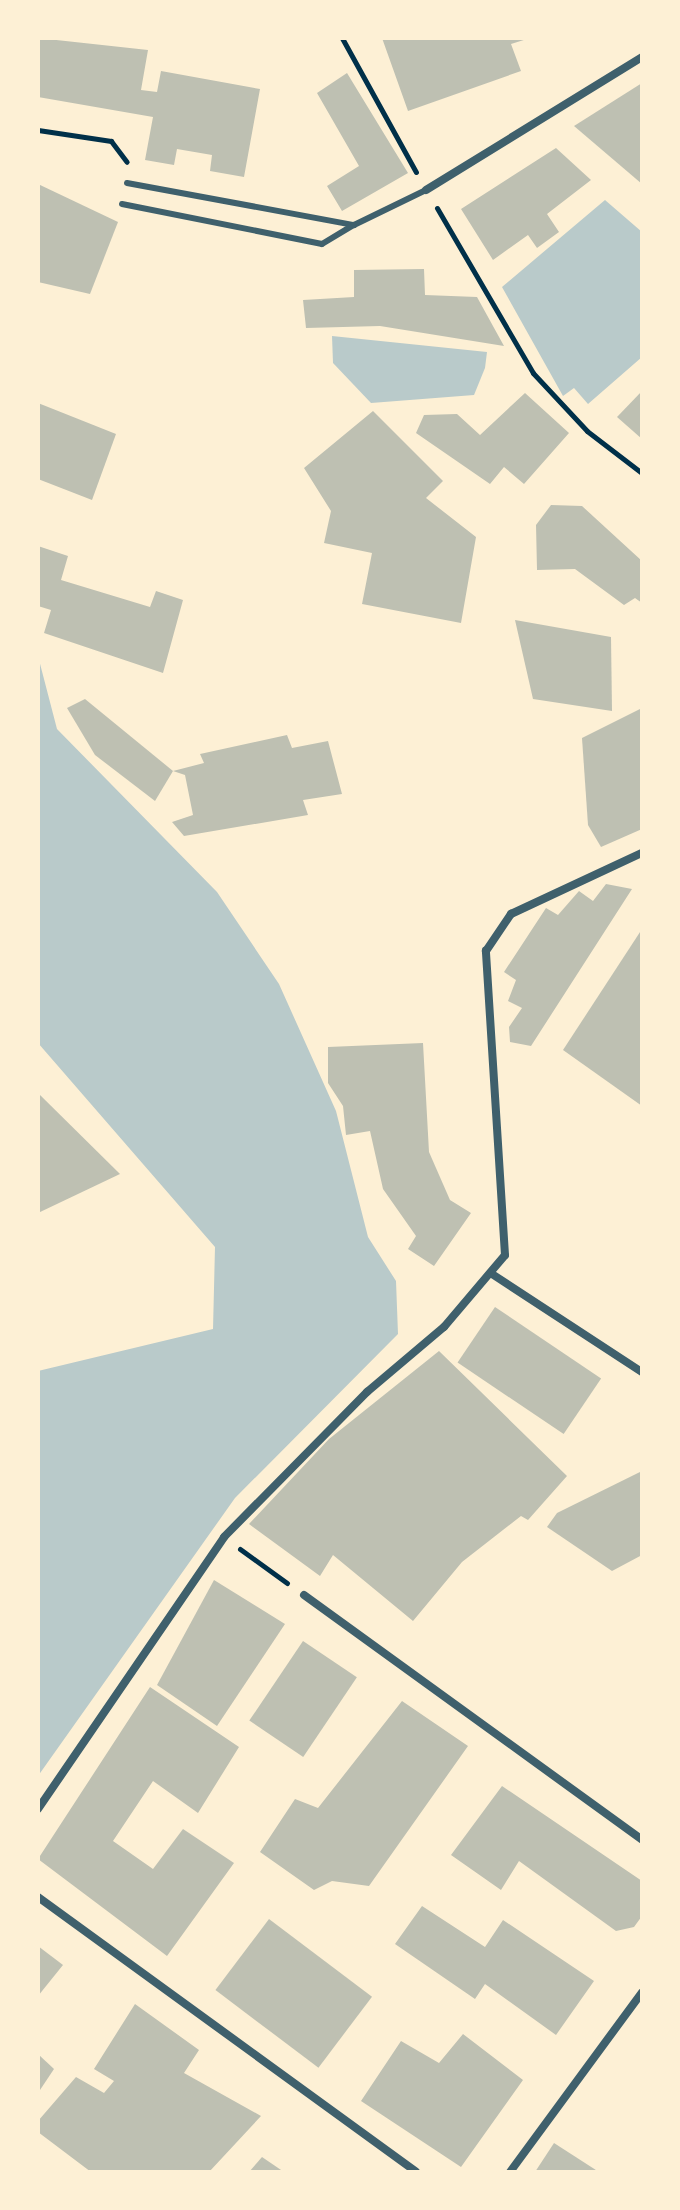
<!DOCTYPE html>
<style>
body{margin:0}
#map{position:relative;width:680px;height:2210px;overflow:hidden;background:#fdf0d5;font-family:Mulish,sans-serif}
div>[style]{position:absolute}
.green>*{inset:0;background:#b9caca}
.building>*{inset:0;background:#bec0b2;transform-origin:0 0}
.path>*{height:5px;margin:-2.5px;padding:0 2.5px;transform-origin:2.5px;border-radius:2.5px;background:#003049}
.service>*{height:6px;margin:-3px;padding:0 3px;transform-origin:3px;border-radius:3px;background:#3f606c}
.minor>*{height:8px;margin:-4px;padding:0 4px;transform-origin:4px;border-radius:4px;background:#3f606c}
span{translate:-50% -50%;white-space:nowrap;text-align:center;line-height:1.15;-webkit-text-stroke:6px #fdf0d5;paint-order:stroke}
.frame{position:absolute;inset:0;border:40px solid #fdf0d5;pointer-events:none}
</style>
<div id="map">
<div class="green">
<i style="clip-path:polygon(605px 200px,642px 232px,642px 357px,588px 404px,574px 388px,563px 396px,502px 287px)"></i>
<i style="clip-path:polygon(332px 336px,487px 352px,485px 368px,474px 395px,371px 403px,333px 363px)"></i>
<i style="clip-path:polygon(38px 656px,57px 729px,217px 892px,279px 984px,336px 1111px,368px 1237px,396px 1281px,398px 1334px,235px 1498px,38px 1776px,38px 1371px,213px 1329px,215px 1247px,38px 1043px)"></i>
</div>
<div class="building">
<i style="clip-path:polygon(38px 38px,148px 50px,141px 90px,157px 92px,161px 71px,260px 89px,244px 177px,210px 171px,212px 155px,177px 149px,174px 165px,145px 160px,153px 117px,38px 97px)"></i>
<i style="clip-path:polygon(382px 38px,527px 38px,527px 39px,511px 44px,521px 71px,408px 111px)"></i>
<i style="clip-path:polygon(347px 73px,408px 173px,342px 211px,327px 186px,359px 166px,317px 93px)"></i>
<i style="clip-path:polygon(642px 83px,642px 184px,574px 126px)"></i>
<i style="clip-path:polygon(556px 148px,591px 180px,547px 214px,559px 232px,537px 248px,528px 235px,493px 260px,461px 209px)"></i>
<i style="clip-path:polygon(38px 184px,118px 222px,90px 294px,38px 282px)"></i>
<i style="clip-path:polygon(424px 269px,425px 295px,477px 297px,504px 346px,380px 326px,306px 328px,303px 300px,354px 297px,354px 270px)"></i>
<i style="clip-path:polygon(642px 391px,642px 439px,617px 417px)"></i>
<i style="clip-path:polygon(525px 393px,569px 433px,524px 484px,504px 467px,490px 484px,416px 433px,424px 415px,457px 414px,480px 435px)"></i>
<i style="clip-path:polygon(38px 403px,116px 434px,92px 500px,38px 479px)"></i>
<i style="clip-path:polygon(373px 411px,443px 481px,426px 498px,476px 537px,461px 623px,362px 604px,372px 553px,324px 543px,331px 511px,304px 468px)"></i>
<i style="clip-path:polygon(551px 505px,582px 506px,642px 561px,642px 603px,635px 598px,624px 605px,575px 569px,537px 570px,536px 525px)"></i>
<i style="clip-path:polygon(38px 546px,68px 556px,61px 580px,150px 607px,156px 591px,183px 600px,163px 673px,44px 633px,51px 610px,38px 606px)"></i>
<i style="clip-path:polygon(515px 620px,611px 637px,612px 711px,533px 699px)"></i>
<i style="clip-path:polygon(85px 699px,173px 771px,155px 801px,95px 755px,67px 708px)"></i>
<i style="clip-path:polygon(642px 708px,642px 829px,601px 847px,588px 825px,582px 738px)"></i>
<i style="clip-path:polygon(287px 735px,292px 748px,328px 741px,342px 794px,303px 800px,308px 815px,184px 836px,172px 822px,193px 815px,185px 775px,173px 771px,204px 763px,200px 754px)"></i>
<i style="clip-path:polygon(606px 884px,632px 889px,531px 1046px,510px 1042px,509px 1027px,522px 1008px,508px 1001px,516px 980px,504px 972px,546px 908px,558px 915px,579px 891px,593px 901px)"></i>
<i style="clip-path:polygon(642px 929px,642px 1106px,563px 1050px)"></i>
<i style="clip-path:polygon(423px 1043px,429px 1152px,450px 1200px,471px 1213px,434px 1266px,408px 1249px,416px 1236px,383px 1189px,370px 1131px,346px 1135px,343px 1106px,328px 1083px,328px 1047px)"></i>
<i style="clip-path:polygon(38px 1093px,120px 1174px,38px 1213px)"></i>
<i style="left:495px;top:1307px;width:128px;height:67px;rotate:34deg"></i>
<i style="clip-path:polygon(439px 1351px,567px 1476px,528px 1520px,521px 1516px,462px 1562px,413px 1621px,333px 1555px,320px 1576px,249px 1524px,329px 1439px)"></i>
<i style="clip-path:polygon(642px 1471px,642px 1555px,612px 1571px,547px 1527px,557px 1513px)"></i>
<i style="clip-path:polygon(214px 1580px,285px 1624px,217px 1726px,157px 1685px)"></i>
<i style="left:303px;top:1641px;width:65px;height:96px;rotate:34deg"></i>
<i style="clip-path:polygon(150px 1687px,239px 1747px,198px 1813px,153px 1781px,113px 1841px,153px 1869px,183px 1829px,234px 1863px,167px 1956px,38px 1859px)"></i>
<i style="clip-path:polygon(402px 1701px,468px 1746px,369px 1886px,332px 1881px,314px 1890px,260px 1852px,295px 1799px,318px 1808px)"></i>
<i style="clip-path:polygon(502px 1786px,642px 1881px,642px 1916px,634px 1927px,616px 1931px,519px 1861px,501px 1890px,451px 1855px)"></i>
<i style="clip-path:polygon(422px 1906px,485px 1947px,503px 1920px,594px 1981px,556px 2035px,485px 1984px,475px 1999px,395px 1944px)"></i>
<i style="left:269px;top:1919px;width:129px;height:89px;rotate:37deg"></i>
<i style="clip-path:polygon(38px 1946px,63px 1965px,38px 1996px)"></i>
<i style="clip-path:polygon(135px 2004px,199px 2050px,184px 2073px,261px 2116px,209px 2172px,91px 2172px,38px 2132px,38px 2121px,76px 2077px,104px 2093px,114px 2081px,94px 2069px)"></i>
<i style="clip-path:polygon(463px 2034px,523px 2080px,461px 2167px,361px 2101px,401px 2041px,439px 2063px)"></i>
<i style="clip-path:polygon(38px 2054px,54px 2069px,38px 2093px)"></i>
<i style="clip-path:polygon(554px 2143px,599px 2172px,535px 2172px)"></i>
<i style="clip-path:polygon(262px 2157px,284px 2172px,249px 2172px)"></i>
</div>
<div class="path">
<i style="left:342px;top:38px;width:153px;rotate:61.1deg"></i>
<i style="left:38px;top:130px;width:74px;rotate:8.6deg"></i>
<i style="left:111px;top:141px;width:26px;rotate:53deg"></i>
<i style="left:437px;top:208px;width:191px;rotate:59.8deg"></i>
<i style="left:533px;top:373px;width:79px;rotate:47deg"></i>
<i style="left:587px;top:431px;width:69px;rotate:37.4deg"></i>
<i style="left:240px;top:1549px;width:58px;rotate:35.9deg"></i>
</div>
<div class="service">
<i style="left:127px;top:183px;width:231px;rotate:10.5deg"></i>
<i style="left:354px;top:225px;width:80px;rotate:-25.9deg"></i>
<i style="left:122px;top:204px;width:204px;rotate:11.3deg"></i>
<i style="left:322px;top:244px;width:37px;rotate:-31deg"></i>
</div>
<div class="minor">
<i style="left:426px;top:190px;width:254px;rotate:-31.6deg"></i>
<i style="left:492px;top:1274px;width:179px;rotate:33.2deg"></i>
<i style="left:304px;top:1595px;width:417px;rotate:35.9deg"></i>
<i style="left:38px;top:1809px;width:330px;rotate:-55.6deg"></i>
<i style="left:224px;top:1537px;width:204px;rotate:-45.4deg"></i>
<i style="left:367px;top:1392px;width:101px;rotate:-40.2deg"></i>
<i style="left:444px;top:1327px;width:94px;rotate:-49.7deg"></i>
<i style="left:505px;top:1255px;width:305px;rotate:-93.6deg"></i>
<i style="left:486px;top:951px;width:45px;rotate:-56deg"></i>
<i style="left:511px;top:914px;width:145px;rotate:-25deg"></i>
<i style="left:38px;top:1897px;width:467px;rotate:36deg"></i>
<i style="left:510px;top:2172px;width:223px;rotate:-53.7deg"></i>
</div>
<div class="frame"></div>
</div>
